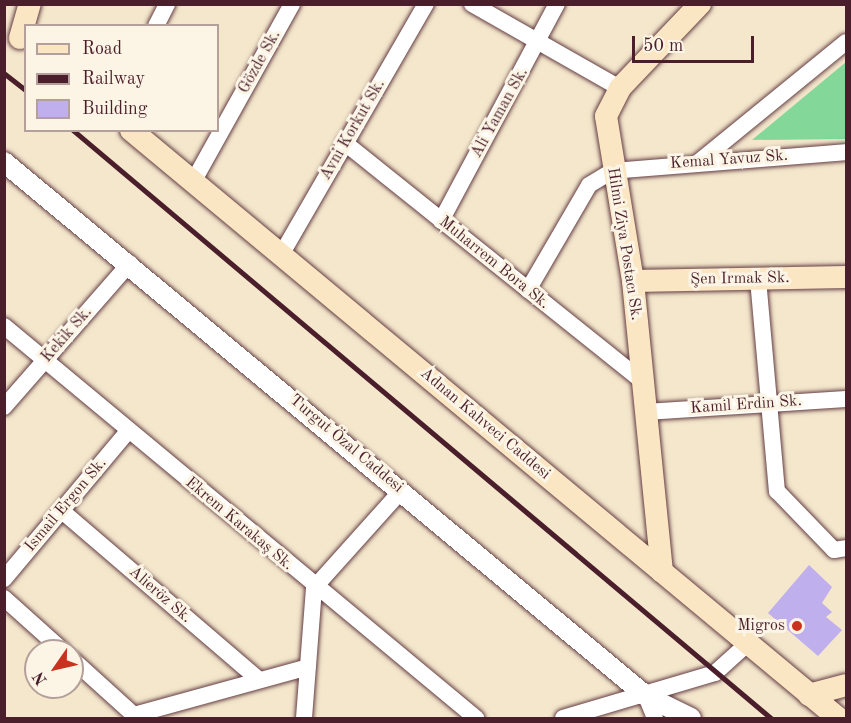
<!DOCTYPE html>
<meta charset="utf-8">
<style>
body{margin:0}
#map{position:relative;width:851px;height:723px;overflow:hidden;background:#f4e7cc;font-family:"Old Standard TT",serif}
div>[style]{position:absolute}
.green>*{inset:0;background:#83d799}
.building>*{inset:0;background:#c0afed}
.roads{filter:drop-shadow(0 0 2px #643d43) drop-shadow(0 0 2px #643d43)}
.minor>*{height:16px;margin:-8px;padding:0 8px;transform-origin:8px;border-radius:8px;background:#fff}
.tertiary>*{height:20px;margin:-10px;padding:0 10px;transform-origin:10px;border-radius:10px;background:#fff}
.secondary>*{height:22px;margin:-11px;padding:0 11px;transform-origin:11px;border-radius:11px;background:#fbe6c4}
.rail>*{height:4.5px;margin:-2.25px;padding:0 2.25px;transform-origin:2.25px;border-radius:2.25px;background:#4a1f2b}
.dots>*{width:16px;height:16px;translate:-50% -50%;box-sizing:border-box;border:3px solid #fcf5e5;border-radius:50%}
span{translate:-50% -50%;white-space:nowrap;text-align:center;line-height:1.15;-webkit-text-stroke:6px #fcf5e5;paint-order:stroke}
.street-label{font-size:16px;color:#4a1f2b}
.poi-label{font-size:16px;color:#4a1f2b}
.right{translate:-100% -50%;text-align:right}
.frame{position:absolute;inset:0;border:6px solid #4a1f2b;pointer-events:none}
.legend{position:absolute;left:24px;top:24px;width:195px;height:108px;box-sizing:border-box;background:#fcf5e5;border:2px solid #b59f9b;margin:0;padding:8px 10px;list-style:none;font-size:18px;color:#4a1f2b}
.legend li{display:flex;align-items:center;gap:12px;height:30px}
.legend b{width:30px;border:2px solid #b59f9b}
.north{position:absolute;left:24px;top:639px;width:60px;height:60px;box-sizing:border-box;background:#fcf5e5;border:2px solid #b59f9b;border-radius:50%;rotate:236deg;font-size:16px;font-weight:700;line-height:24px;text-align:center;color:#4a1f2b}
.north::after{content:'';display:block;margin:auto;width:21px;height:27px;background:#c8321e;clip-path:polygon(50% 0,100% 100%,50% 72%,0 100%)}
.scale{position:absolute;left:632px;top:36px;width:122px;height:27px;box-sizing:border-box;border:3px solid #4a1f2b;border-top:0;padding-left:8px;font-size:18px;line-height:21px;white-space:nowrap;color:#4a1f2b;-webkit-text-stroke:4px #fcf5e5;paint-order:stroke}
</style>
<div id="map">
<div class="green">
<i style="clip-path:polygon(846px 62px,846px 139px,752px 140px)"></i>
</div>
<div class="building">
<i style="clip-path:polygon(809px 565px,832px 587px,822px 603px,832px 612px,826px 617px,842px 630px,818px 656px,768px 613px)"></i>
</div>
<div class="roads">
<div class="minor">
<i style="left:472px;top:4px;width:170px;rotate:29.6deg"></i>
<i style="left:156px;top:26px;width:25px;rotate:-63deg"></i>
<i style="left:345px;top:143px;width:382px;rotate:38.7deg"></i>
<i style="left:700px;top:161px;width:188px;rotate:-39.2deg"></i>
<i style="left:193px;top:182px;width:204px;rotate:-60.9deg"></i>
<i style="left:441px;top:221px;width:246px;rotate:-61.9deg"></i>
<i style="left:281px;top:255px;width:290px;rotate:-60deg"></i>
<i style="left:758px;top:279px;width:213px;rotate:84.9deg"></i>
<i style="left:777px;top:491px;width:82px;rotate:46deg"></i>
<i style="left:834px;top:550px;width:12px;rotate:-9deg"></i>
<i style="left:528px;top:290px;width:121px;rotate:-59.8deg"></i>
<i style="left:589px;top:185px;width:27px;rotate:-31deg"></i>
<i style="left:612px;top:171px;width:235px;rotate:-4.6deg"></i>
<i style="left:4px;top:326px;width:614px;rotate:39.71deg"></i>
<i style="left:4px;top:407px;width:191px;rotate:-48.8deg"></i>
<i style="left:646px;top:412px;width:200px;rotate:-3.7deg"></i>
<i style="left:62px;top:511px;width:258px;rotate:40.6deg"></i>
<i style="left:4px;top:579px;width:193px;rotate:-50deg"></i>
<i style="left:4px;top:598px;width:79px;rotate:41.9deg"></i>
<i style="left:72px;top:659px;width:84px;rotate:42.1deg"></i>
<i style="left:134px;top:715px;width:180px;rotate:-15.4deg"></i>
<i style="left:646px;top:696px;width:24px;rotate:68deg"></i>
<i style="left:304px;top:718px;width:130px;rotate:-85.6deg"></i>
<i style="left:314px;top:588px;width:130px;rotate:-48.1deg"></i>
<i style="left:563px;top:718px;width:159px;rotate:-16.5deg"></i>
<i style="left:715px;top:673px;width:42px;rotate:-42.1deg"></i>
</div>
<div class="tertiary">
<i style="left:4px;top:162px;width:835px;rotate:39.75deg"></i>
<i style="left:646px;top:696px;width:50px;rotate:26.1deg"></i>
</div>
<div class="secondary">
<i style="left:20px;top:38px;width:35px;rotate:-74deg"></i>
<i style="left:131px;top:130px;width:920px;rotate:39.75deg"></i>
<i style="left:633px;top:281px;width:213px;rotate:-1.1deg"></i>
<i style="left:662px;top:572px;width:292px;rotate:-95.7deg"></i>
<i style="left:633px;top:281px;width:167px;rotate:-99.3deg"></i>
<i style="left:606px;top:116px;width:31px;rotate:-63deg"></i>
<i style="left:620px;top:88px;width:116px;rotate:-46.4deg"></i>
<i style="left:809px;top:695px;width:38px;rotate:-15deg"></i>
</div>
</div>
<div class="rail">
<i style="left:4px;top:73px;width:28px;rotate:38deg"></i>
<i style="left:73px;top:130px;width:913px;rotate:40.11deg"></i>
</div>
<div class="dots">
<i style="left:797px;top:626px;background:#c8321e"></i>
</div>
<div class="street-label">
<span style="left:260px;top:62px;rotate:-61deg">Gözde Sk.</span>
<span style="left:500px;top:113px;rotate:-61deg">Ali Yaman Sk.</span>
<span style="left:353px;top:130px;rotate:-60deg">Avni Korkut Sk.</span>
<span style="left:729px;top:160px;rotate:-4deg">Kemal Yavuz Sk.</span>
<span style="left:624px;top:244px;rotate:81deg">Hilmi Ziya Postacı Sk.</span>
<span style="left:494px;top:263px;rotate:39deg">Muharrem Bora Sk.</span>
<span style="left:740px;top:279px;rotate:-1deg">Şen Irmak Sk.</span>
<span style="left:67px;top:335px;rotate:-49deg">Kekik Sk.</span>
<span style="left:746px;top:405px;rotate:-4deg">Kamil Erdin Sk.</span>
<span style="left:485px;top:424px;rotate:40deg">Adnan Kahveci Caddesi</span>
<span style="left:346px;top:444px;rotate:40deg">Turgut Özal Caddesi</span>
<span style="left:66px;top:505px;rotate:-50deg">Ismail Ergon Sk.</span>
<span style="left:239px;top:524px;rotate:40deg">Ekrem Karakaş Sk.</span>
<span style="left:160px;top:595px;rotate:41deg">Alieröz Sk.</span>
</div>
<div class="poi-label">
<span class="right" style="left:785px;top:626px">Migros</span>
</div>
<div class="frame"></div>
<ul class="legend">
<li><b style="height:8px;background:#fbe6c4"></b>Road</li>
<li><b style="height:8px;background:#4a1f2b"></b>Railway</li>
<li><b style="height:16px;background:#c0afed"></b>Building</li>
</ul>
<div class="north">N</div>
<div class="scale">50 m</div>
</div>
